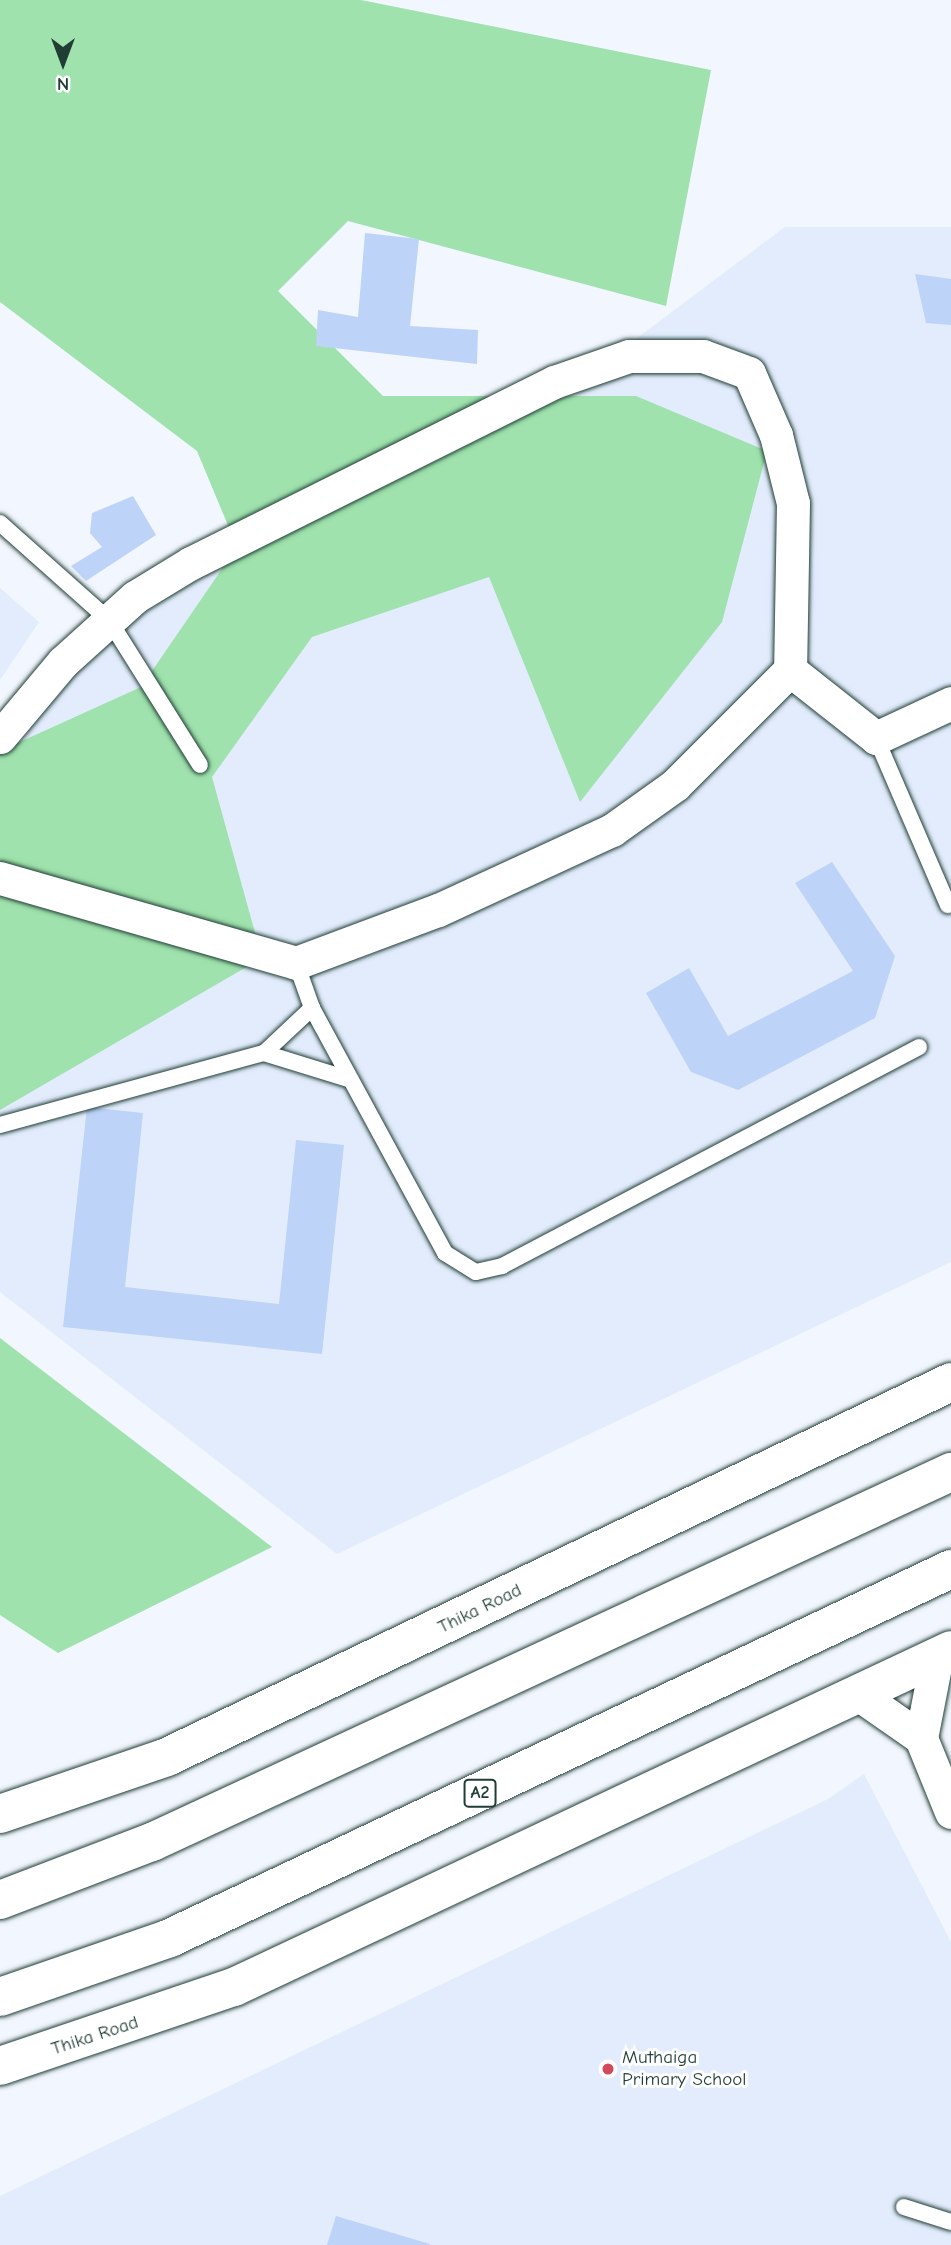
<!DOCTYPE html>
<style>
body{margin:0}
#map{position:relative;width:951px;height:2245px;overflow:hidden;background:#f2f6fe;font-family:"Comic Neue",sans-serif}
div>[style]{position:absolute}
.built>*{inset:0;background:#e2ecfc}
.green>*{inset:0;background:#9fe2ad}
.building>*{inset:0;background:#bed3f8}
.roads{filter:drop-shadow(0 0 2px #1f3d34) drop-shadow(0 0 2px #1f3d34)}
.service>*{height:16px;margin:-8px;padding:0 8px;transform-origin:8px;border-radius:8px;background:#fff}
.minor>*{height:33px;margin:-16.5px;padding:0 16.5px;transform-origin:16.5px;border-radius:16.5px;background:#fff}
.secondary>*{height:38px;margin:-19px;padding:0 19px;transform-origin:19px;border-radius:19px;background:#fff}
.trunk>*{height:38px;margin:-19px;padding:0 19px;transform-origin:19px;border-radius:19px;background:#fff}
.dots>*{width:19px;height:19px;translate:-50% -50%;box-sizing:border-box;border:4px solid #fff;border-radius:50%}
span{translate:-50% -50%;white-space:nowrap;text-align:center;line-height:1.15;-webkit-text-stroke:6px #fff;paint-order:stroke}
.shield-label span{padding:2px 5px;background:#fff;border:2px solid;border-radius:5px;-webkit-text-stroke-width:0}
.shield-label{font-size:18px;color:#1f3d34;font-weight:700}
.street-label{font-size:19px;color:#1f3d34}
.poi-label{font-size:19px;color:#1f3d34}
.left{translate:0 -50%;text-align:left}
.north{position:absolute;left:28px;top:28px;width:70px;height:70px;-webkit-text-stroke:5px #fff;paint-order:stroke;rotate:180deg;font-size:19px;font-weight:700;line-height:28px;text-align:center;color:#1f3d34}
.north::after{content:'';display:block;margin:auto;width:24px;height:32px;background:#1f3d34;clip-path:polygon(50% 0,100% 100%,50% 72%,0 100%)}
</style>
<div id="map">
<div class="built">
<i style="clip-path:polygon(785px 227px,951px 227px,951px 1262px,337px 1554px,0 1292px,0 781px,43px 707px,137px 605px,576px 384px)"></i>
<i style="clip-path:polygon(0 588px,39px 622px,0 680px)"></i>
<i style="clip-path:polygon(864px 1774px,951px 1942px,951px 2245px,0 2245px,0 2196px,828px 1799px)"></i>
</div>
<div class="green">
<i style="clip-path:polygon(0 0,361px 0,711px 70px,666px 306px,348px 221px,278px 291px,383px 396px,636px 396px,767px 451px,722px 622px,580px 802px,489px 577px,312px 637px,212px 777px,262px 958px,0 1110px,0 751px,141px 687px,237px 547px,197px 451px,0 302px)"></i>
<i style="clip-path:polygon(0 1338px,272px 1547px,58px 1653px,0 1615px)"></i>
</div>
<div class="building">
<i style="clip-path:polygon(365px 233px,419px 239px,410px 326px,478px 330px,477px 364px,316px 346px,318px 310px,358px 317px)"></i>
<i style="clip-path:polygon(915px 274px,951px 279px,951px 325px,926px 323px)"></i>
<i style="clip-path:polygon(133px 496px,156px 535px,86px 581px,71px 566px,102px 547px,90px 533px,92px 513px)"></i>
<i style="clip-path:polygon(832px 862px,895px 956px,875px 1018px,738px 1090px,691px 1072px,646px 993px,689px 968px,728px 1036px,853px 971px,795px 883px)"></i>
<i style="clip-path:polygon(87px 1107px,143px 1113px,125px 1287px,279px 1304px,296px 1140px,344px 1145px,322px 1354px,63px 1327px)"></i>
<i style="clip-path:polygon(336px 2216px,430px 2244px,430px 2245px,327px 2245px)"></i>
</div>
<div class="roads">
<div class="service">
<i style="left:0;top:523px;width:146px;rotate:41.7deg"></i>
<i style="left:109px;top:620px;width:171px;rotate:57.9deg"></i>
<i style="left:876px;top:738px;width:182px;rotate:66.7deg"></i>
<i style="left:296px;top:963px;width:48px;rotate:70.4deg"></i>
<i style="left:312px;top:1008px;width:279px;rotate:61.5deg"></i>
<i style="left:445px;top:1253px;width:36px;rotate:32deg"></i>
<i style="left:476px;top:1272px;width:27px;rotate:-13deg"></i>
<i style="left:502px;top:1266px;width:471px;rotate:-27.7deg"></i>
<i style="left:264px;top:1053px;width:66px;rotate:-43.2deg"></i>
<i style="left:0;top:1125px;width:274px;rotate:-15.3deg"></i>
<i style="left:264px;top:1053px;width:91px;rotate:17.2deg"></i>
<i style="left:904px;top:2207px;width:49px;rotate:17.7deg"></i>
</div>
<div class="minor">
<i style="left:0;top:737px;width:98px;rotate:-50deg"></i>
<i style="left:63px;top:662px;width:97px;rotate:-42.1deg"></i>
<i style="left:135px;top:597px;width:66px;rotate:-31.3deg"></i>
<i style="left:191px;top:563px;width:406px;rotate:-26.5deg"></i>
<i style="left:554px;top:382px;width:79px;rotate:-19.1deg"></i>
<i style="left:629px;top:356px;width:74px"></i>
<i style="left:703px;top:356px;width:49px;rotate:20.3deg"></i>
<i style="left:749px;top:373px;width:68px;rotate:66.5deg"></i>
<i style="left:776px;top:435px;width:70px;rotate:76deg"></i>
<i style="left:793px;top:503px;width:167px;rotate:91deg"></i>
<i style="left:0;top:878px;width:308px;rotate:16deg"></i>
<i style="left:296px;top:963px;width:152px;rotate:-20.5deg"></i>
<i style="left:438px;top:910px;width:192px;rotate:-24.7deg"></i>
<i style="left:612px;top:830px;width:77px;rotate:-35.5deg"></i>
<i style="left:675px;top:785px;width:163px;rotate:-45deg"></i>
<i style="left:790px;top:670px;width:110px;rotate:38.3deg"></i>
<i style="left:876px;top:738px;width:83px;rotate:-25deg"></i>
<i style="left:937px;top:1656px;width:84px;rotate:101deg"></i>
<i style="left:921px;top:1738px;width:80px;rotate:67.9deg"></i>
<i style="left:858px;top:1694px;width:77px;rotate:34.9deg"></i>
</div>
<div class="secondary">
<i style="left:0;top:1814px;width:176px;rotate:-18.8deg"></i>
<i style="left:167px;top:1757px;width:869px;rotate:-25.56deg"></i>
<i style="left:0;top:2066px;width:247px;rotate:-18.7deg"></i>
<i style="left:234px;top:1987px;width:792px;rotate:-25.17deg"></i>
</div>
<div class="trunk">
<i style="left:0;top:1900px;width:163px;rotate:-20.9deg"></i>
<i style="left:152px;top:1842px;width:881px;rotate:-24.85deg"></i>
<i style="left:0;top:1997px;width:180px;rotate:-19.1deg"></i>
<i style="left:170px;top:1938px;width:864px;rotate:-25.29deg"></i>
</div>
</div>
<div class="dots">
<i style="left:608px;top:2069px;background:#d1495b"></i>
</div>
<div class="shield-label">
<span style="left:480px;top:1793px">A2</span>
</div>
<div class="street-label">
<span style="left:480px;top:1609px;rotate:-26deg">Thika Road</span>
<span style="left:95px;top:2036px;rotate:-18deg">Thika Road</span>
</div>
<div class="poi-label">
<span class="left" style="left:622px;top:2069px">Muthaiga<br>Primary School</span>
</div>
<div class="north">N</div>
</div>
